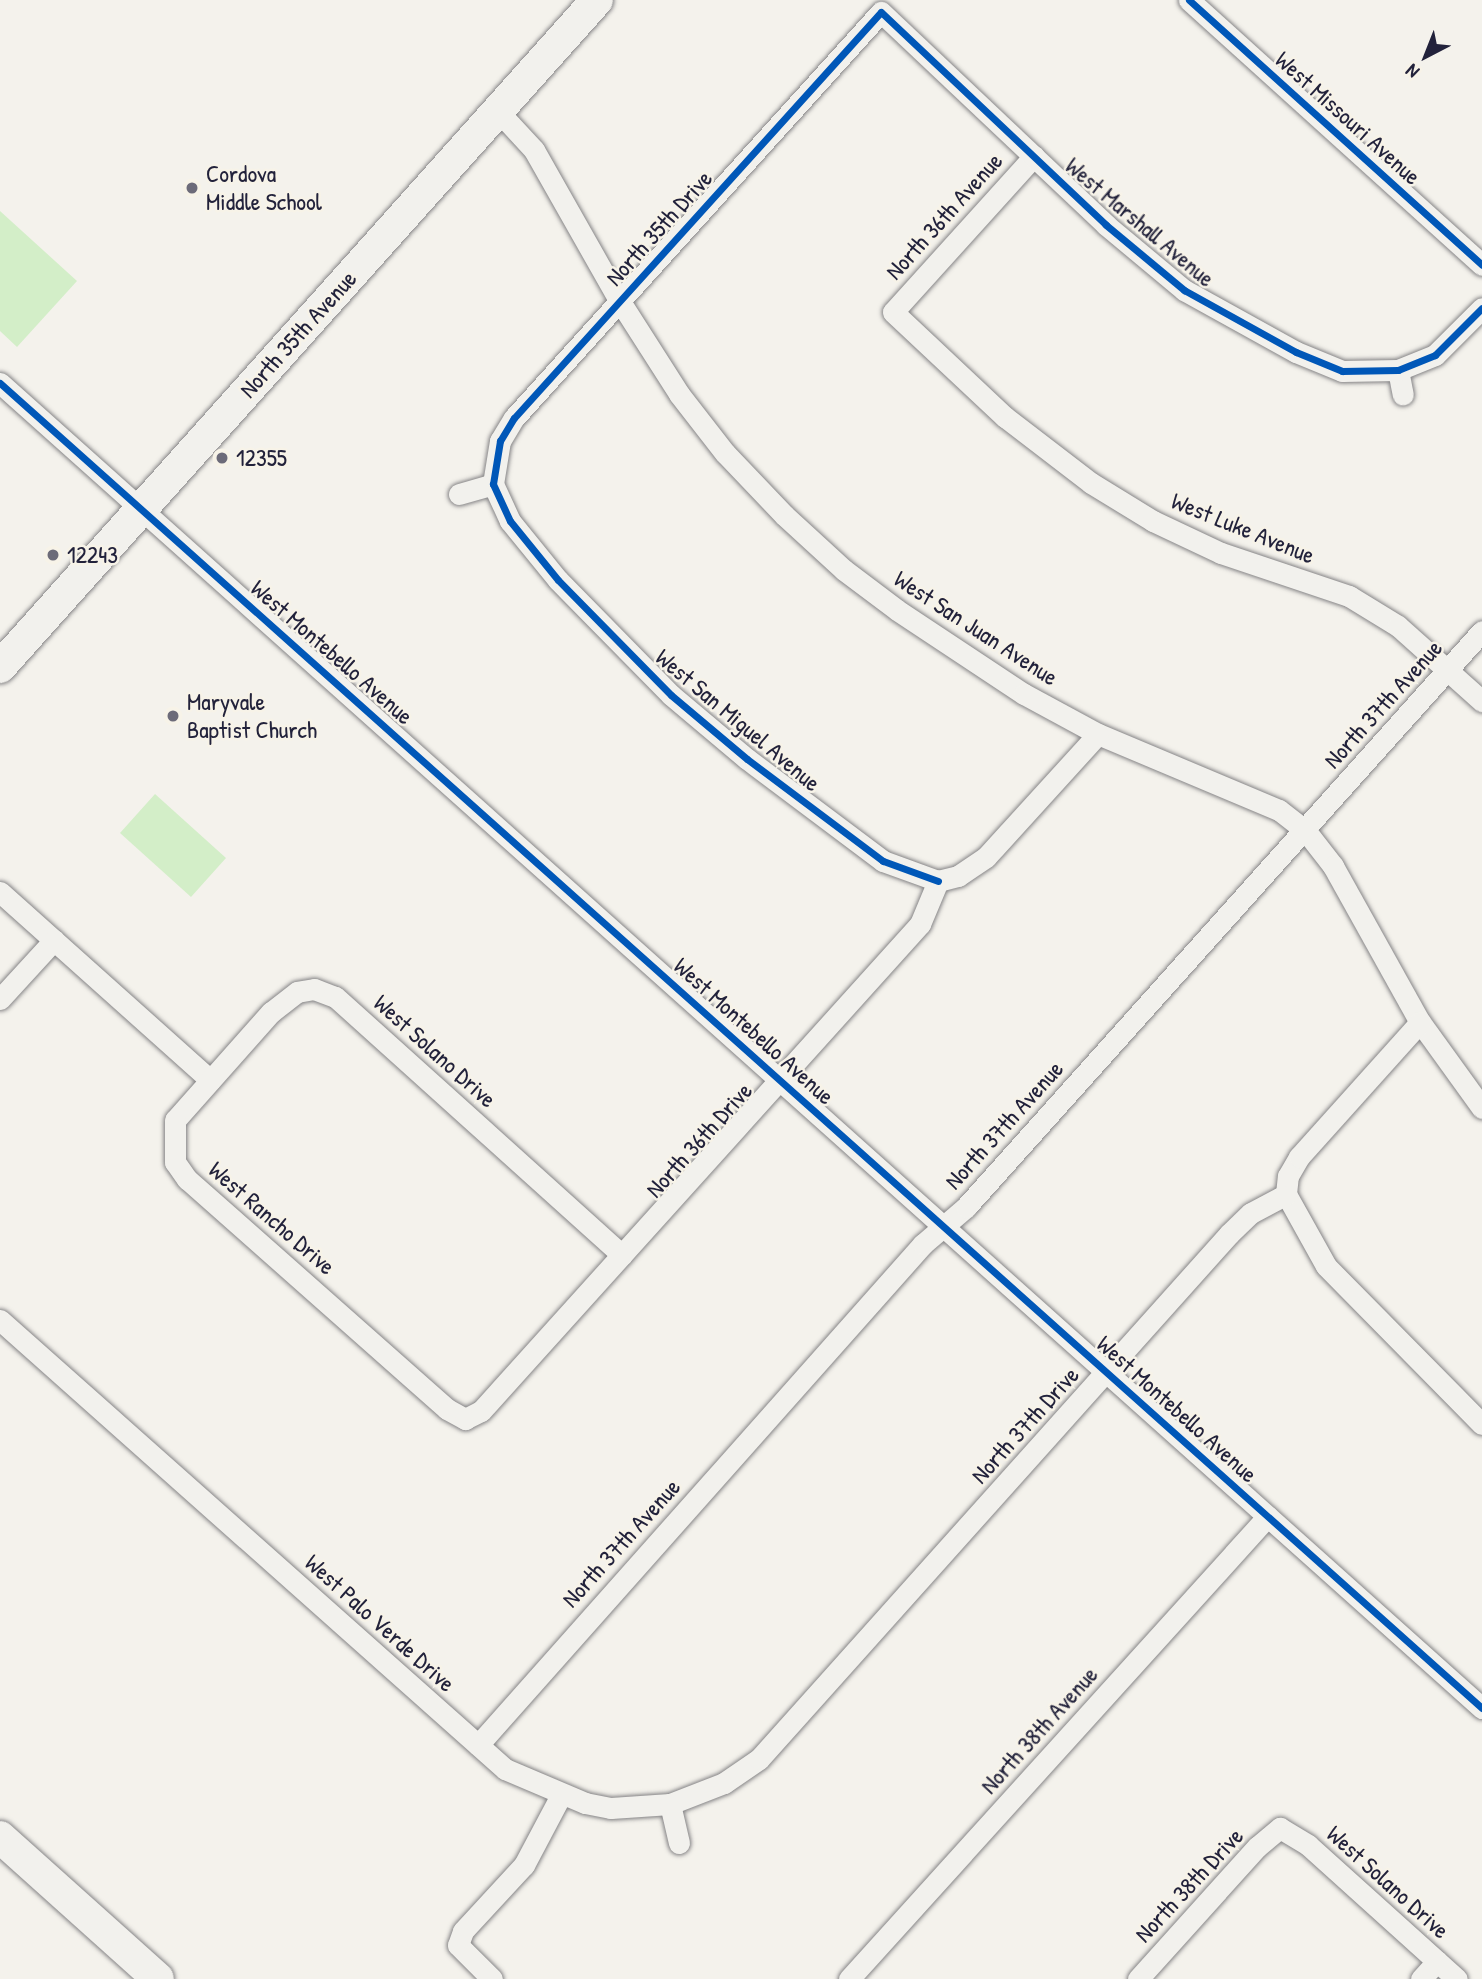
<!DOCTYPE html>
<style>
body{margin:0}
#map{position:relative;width:1482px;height:1979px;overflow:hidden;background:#f4f2ec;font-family:"Patrick Hand",sans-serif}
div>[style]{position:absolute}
.green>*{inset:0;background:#d3eec8}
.roads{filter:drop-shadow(0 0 2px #858486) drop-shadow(0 0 2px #858486)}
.street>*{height:21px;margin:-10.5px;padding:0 10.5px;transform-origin:10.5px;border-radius:10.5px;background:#f2f1ed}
.secondary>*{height:32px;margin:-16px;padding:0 16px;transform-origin:16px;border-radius:16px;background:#f2f1ed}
.cycleway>*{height:7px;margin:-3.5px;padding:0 3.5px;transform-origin:3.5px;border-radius:3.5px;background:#0057b8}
.dots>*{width:19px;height:19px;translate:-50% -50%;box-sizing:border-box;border:4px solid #f7f3e8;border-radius:50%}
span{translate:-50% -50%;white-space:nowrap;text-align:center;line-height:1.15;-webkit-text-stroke:5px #f7f3e8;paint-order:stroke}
.street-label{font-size:24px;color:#22223b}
.poi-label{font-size:24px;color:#22223b}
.left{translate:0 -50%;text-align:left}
.north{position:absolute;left:1391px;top:21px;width:70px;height:70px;-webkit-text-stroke:5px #f7f3e8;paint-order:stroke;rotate:222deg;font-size:19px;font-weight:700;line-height:28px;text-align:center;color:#22223b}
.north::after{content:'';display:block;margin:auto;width:24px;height:32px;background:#22223b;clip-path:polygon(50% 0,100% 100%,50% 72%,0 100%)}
</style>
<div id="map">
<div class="green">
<div style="clip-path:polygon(0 211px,77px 281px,17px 347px,0 331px)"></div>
<div style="clip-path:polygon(155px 794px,226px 858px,191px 897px,120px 833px)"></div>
</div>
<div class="roads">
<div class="street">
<div style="left:1189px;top:0;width:395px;rotate:42.1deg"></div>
<div style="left:498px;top:111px;width:53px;rotate:47.3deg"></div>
<div style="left:534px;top:150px;width:172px;rotate:60.5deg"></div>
<div style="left:619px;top:300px;width:112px;rotate:57.4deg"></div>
<div style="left:679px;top:394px;width:75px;rotate:52.1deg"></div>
<div style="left:725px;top:453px;width:86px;rotate:46.4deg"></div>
<div style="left:784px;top:515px;width:81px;rotate:42.5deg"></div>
<div style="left:844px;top:570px;width:66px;rotate:37deg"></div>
<div style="left:897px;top:610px;width:152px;rotate:33.5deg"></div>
<div style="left:1024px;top:694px;width:84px;rotate:28.4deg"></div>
<div style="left:1098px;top:734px;width:196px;rotate:22.8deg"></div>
<div style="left:1279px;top:810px;width:33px;rotate:38deg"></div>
<div style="left:1305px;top:830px;width:46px;rotate:52.1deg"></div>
<div style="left:1333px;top:866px;width:179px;rotate:60.9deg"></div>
<div style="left:1420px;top:1022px;width:106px;rotate:54.2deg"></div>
<div style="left:1034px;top:156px;width:210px;rotate:132.1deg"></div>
<div style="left:893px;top:312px;width:154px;rotate:43.2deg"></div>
<div style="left:1005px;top:417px;width:108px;rotate:37.5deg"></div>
<div style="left:1091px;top:483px;width:73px;rotate:31.5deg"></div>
<div style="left:1153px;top:521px;width:75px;rotate:25.2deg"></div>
<div style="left:1221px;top:553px;width:135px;rotate:18.6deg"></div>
<div style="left:1349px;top:596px;width:57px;rotate:31.5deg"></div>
<div style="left:1398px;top:626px;width:113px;rotate:41.8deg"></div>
<div style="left:1398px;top:370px;width:25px;rotate:79deg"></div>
<div style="left:0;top:383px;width:1988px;rotate:41.8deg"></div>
<div style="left:459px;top:494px;width:35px;rotate:-16deg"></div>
<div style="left:938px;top:881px;width:59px;rotate:-160deg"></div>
<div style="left:883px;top:861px;width:170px;rotate:-143.1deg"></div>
<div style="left:747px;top:759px;width:99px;rotate:-139.9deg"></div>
<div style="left:671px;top:695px;width:161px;rotate:-134.5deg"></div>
<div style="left:558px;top:580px;width:76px;rotate:-129.1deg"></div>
<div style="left:510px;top:521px;width:41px;rotate:-114.7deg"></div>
<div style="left:493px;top:484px;width:44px;rotate:-80.8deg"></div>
<div style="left:500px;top:441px;width:27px;rotate:-59deg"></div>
<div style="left:514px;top:418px;width:547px;rotate:-47.89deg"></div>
<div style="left:881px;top:12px;width:310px;rotate:43.4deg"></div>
<div style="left:1106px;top:225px;width:102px;rotate:39.8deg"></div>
<div style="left:1184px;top:290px;width:128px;rotate:29deg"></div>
<div style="left:1296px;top:352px;width:50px;rotate:22.4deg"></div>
<div style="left:1342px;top:371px;width:56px;rotate:-1deg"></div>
<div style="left:1398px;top:370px;width:40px;rotate:-22deg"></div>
<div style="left:1435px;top:355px;width:66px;rotate:-45deg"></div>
<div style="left:0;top:892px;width:282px;rotate:41.8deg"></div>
<div style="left:0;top:999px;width:80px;rotate:-47.5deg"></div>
<div style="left:1286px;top:1194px;width:82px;rotate:60.9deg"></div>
<div style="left:1326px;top:1266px;width:222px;rotate:45.4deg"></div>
<div style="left:622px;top:1255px;width:386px;rotate:-138deg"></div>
<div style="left:335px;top:997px;width:22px;rotate:-159deg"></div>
<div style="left:314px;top:989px;width:17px;rotate:170deg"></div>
<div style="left:297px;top:992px;width:33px;rotate:142deg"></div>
<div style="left:271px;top:1012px;width:144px;rotate:131.6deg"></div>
<div style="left:175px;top:1120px;width:42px;rotate:90deg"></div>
<div style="left:175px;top:1162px;width:21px;rotate:55deg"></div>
<div style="left:187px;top:1179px;width:347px;rotate:41.5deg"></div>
<div style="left:447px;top:1409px;width:21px;rotate:29deg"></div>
<div style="left:465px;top:1419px;width:18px;rotate:-27deg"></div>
<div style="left:481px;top:1411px;width:656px;rotate:-47.97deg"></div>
<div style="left:920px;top:924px;width:47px;rotate:-67.3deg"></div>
<div style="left:938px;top:881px;width:21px;rotate:-14deg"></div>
<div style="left:958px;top:876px;width:34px;rotate:-34deg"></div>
<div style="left:986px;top:857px;width:166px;rotate:-47.7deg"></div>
<div style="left:0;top:1320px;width:676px;rotate:41.64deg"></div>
<div style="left:505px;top:1769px;width:87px;rotate:23deg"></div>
<div style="left:585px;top:1803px;width:26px;rotate:11deg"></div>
<div style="left:611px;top:1808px;width:59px;rotate:-3.9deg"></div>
<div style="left:670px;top:1804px;width:58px;rotate:-21.3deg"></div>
<div style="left:724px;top:1783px;width:42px;rotate:-34.4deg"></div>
<div style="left:759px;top:1759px;width:705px;rotate:-48.16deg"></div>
<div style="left:1229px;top:1234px;width:30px;rotate:-44deg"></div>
<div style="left:1251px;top:1213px;width:40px;rotate:-28deg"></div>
<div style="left:1286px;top:1194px;width:18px;rotate:-84deg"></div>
<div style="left:1288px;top:1176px;width:22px;rotate:-60deg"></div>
<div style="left:1299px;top:1157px;width:181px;rotate:-48.1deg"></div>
<div style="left:478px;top:1745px;width:670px;rotate:-48.39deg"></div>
<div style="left:923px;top:1244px;width:57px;rotate:-40.7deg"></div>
<div style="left:966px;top:1207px;width:773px;rotate:-48.14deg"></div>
<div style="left:670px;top:1804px;width:40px;rotate:77deg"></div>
<div style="left:492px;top:1979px;width:48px;rotate:-135deg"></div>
<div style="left:458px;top:1945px;width:15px;rotate:-70deg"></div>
<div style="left:463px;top:1931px;width:90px;rotate:-47.3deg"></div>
<div style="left:524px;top:1865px;width:79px;rotate:-62.1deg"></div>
<div style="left:849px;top:1979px;width:624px;rotate:-47.86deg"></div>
<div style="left:1138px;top:1979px;width:178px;rotate:-48deg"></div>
<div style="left:1257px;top:1847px;width:30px;rotate:-40deg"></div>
<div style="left:1280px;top:1828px;width:33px;rotate:31deg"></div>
<div style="left:1308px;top:1845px;width:200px;rotate:42deg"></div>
<div style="left:1421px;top:1979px;width:24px;rotate:-48deg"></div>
</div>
<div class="secondary">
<div style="left:0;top:667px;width:895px;rotate:-48.17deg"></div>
<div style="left:0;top:1837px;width:212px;rotate:41.9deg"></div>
</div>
</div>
<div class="cycleway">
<div style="left:1189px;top:0;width:395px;rotate:42.1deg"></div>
<div style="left:0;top:383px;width:1988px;rotate:41.8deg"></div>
<div style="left:938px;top:881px;width:59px;rotate:-160deg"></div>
<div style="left:883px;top:861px;width:170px;rotate:-143.1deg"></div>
<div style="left:747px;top:759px;width:99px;rotate:-139.9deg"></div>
<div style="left:671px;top:695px;width:161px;rotate:-134.5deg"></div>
<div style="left:558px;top:580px;width:76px;rotate:-129.1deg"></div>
<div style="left:510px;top:521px;width:41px;rotate:-114.7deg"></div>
<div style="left:493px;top:484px;width:44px;rotate:-80.8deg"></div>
<div style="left:500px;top:441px;width:27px;rotate:-59deg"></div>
<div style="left:514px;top:418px;width:547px;rotate:-47.89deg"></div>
<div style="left:881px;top:12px;width:310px;rotate:43.4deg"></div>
<div style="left:1106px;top:225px;width:102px;rotate:39.8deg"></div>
<div style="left:1184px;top:290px;width:128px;rotate:29deg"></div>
<div style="left:1296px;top:352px;width:50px;rotate:22.4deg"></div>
<div style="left:1342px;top:371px;width:56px;rotate:-1deg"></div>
<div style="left:1398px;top:370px;width:40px;rotate:-22deg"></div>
<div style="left:1435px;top:355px;width:66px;rotate:-45deg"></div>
</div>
<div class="dots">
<div style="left:192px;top:188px;background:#6c6b79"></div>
<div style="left:222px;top:458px;background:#6c6b79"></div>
<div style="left:53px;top:555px;background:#6c6b79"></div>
<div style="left:173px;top:716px;background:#6c6b79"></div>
</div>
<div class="street-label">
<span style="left:1348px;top:118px;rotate:42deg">West Missouri Avenue</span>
<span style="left:944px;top:216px;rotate:-48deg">North 36th Avenue</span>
<span style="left:1140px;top:222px;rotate:40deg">West Marshall Avenue</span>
<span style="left:659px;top:228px;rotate:-48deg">North 35th Drive</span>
<span style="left:298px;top:334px;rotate:-48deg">North 35th Avenue</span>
<span style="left:1243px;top:528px;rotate:22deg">West Luke Avenue</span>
<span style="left:976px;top:628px;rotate:33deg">West San Juan Avenue</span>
<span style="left:332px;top:652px;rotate:41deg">West Montebello Avenue</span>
<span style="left:1383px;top:704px;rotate:-48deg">North 37th Avenue</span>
<span style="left:738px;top:720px;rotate:40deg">West San Miguel Avenue</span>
<span style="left:754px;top:1031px;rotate:42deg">West Montebello Avenue</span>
<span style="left:435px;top:1051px;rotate:42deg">West Solano Drive</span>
<span style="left:1004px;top:1125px;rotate:-48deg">North 37th Avenue</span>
<span style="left:699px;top:1140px;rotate:-48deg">North 36th Drive</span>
<span style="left:272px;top:1218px;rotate:41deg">West Rancho Drive</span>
<span style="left:1177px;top:1409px;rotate:42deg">West Montebello Avenue</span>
<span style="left:1025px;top:1425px;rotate:-48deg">North 37th Drive</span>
<span style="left:621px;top:1543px;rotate:-48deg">North 37th Avenue</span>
<span style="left:380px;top:1623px;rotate:42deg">West Palo Verde Drive</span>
<span style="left:1039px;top:1730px;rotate:-48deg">North 38th Avenue</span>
<span style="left:1388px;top:1882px;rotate:42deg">West Solano Drive</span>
<span style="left:1189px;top:1885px;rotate:-47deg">North 38th Drive</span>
</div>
<div class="poi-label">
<span class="left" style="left:206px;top:188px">Cordova<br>Middle School</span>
<span class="left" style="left:236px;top:458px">12355</span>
<span class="left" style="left:67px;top:555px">12243</span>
<span class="left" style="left:187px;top:716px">Maryvale<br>Baptist Church</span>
</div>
<div class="north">N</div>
</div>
